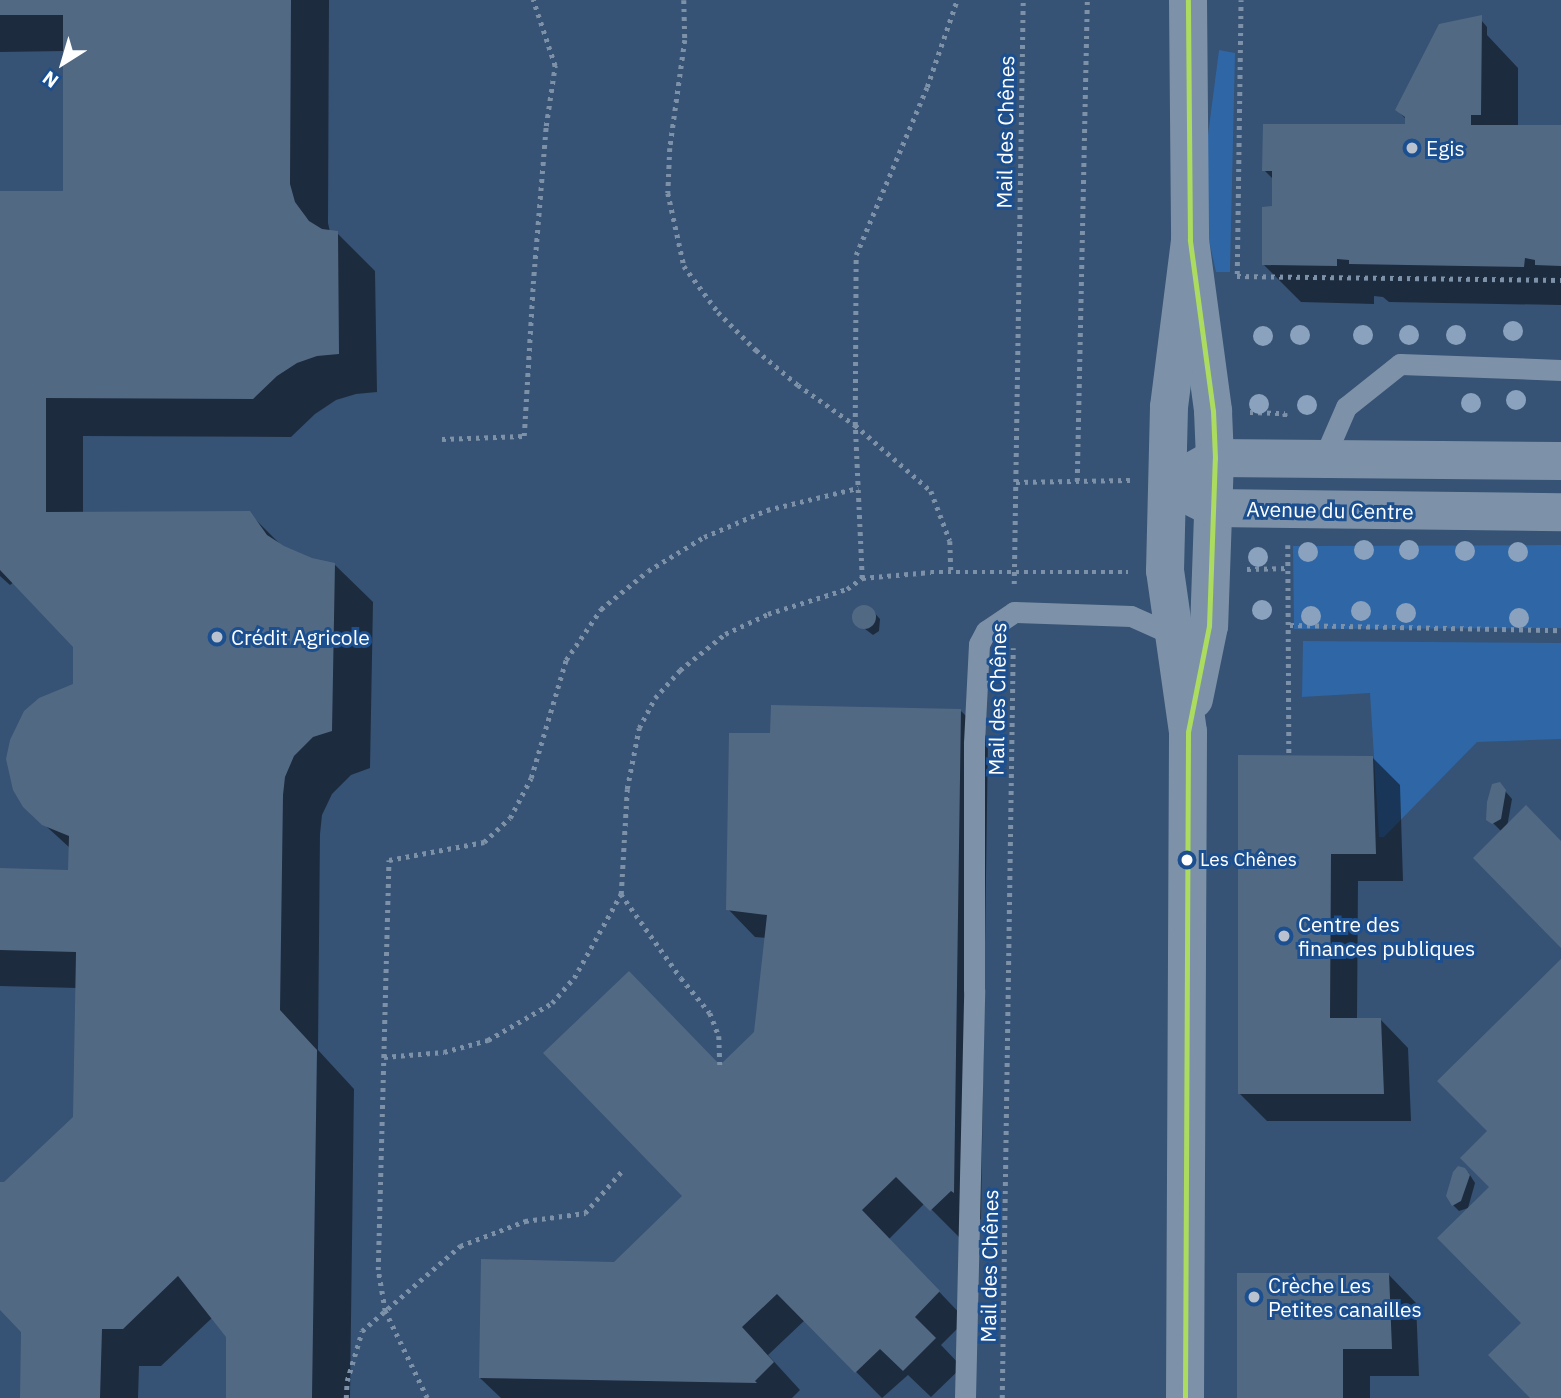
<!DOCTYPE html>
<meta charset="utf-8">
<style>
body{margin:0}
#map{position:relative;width:1561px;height:1398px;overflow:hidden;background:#365274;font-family:"IBM Plex Sans",sans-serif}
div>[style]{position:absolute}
.green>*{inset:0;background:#2f66a5}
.shadow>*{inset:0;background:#0007}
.building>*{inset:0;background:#526984}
.round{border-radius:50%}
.path>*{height:4.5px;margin-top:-2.25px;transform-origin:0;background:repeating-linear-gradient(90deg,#7d92a8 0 3.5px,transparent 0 8.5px)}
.lane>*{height:21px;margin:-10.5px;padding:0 10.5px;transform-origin:10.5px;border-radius:10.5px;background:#7d92a8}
.street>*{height:38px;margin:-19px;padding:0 19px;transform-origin:19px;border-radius:19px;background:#7d92a8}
.bus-1>*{height:5px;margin:-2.5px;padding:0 2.5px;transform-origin:2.5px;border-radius:2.5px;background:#abdc5f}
.trees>*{width:20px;height:20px;margin:-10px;border-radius:50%;background:#8aa2be}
.dots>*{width:19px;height:19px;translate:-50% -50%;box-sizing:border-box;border:4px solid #1b4f8f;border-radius:50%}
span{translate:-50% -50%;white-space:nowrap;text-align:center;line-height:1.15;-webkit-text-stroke:6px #1b4f8f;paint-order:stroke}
.bus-label{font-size:19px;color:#fff}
.left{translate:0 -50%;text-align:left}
.street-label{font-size:21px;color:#fff}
.poi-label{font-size:21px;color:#fff}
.north{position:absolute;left:28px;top:28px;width:70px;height:70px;-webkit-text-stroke:5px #1b4f8f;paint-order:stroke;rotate:217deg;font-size:19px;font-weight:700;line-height:28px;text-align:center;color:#fff}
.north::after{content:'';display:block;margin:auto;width:24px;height:32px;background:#fff;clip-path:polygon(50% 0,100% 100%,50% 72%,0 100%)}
</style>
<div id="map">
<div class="green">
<div style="clip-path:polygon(1219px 50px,1235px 53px,1230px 272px,1216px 272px,1202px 209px,1204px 166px)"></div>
<div style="clip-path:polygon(1561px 545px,1561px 628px,1294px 629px,1293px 546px)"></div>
<div style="clip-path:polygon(1303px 641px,1561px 643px,1561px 739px,1477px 742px,1384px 837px,1379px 837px,1370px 693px,1302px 697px)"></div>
</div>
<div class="shadow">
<div style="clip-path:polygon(0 0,329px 0,328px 223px,330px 232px,337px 233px,375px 271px,377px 392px,356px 394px,336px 400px,315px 414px,291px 437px,83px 436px,83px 513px,249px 513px,285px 549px,311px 560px,334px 564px,373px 602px,370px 768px,351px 775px,332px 794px,322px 815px,320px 834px,318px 1050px,354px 1089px,350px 1398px,227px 1398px,228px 1336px,213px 1317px,161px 1366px,139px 1366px,138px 1398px,22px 1398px,23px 1332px,0 1307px,0 1184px,5px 1184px,75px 1118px,77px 988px,0 986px,0 869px,70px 871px,70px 848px,24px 806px,74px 686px,75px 646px,14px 582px,10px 585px,0 576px,0 193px,65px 193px,65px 51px,0 52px)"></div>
<div style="clip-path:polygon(1481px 20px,1487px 27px,1487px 35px,1518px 68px,1518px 127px,1561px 127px,1561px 305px,1389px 302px,1383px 297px,1374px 296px,1374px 304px,1301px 302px,1263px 264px,1273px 208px,1274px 180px,1264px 170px,1406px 126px,1407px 120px,1397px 110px)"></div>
<div style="clip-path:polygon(868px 606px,880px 619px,879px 631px,873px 635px,856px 622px,854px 616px,860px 607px)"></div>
<div style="clip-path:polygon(961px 711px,988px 738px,981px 1219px,959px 1237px,925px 1203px,889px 1239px,966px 1320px,941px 1345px,962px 1367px,931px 1397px,908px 1375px,882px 1398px,805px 1320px,768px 1355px,800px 1390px,792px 1398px,501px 1398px,480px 1378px,614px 1263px,685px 1196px,721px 1068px,756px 1033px,767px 938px,755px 937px,728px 909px,772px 734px)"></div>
<div style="clip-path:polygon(1240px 757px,1373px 758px,1400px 785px,1403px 881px,1358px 881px,1357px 1020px,1381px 1020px,1408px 1048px,1411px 1121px,1267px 1121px,1239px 1093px)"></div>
<div style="clip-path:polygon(1499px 784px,1512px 799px,1507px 827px,1561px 842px,1561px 946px,1502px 832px,1493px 823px)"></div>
<div style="clip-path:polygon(1468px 1172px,1475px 1183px,1468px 1208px,1459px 1211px,1452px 1204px)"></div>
<div style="clip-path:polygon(1389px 1275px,1416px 1303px,1419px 1376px,1370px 1376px,1370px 1398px,1239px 1398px)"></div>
</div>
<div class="building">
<div style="clip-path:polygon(0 0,291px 0,290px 184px,295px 202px,309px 221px,322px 229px,338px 231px,339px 354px,317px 356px,297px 363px,277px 376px,253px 399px,46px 398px,46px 512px,250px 511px,267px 535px,284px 546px,312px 558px,335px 563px,332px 731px,313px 737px,294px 756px,285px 777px,283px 795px,280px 1010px,317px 1050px,312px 1398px,226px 1398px,226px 1337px,178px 1276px,123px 1329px,102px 1329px,100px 1398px,20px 1398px,21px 1332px,0 1310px,0 1182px,4px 1182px,73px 1117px,76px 952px,0 950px,0 868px,68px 870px,69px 836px,42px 825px,23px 807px,13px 790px,6px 759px,10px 740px,24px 711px,39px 698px,73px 684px,73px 647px,0 570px,0 191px,63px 191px,63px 15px,0 15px)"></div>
<div style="clip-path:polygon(1482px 15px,1481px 115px,1471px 115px,1471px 125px,1561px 125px,1561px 266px,1535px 265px,1535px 260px,1525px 258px,1524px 267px,1349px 264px,1349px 260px,1337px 259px,1337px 266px,1262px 265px,1262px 207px,1272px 206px,1272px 171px,1262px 171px,1263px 124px,1405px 124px,1405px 117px,1395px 110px,1439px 24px)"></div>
<div class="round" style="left:852px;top:605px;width:24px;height:24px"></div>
<div style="clip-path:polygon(771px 705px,961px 709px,954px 1193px,951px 1191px,930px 1211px,896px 1177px,862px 1210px,940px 1291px,915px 1317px,936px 1338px,903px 1371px,880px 1349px,855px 1373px,777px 1294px,742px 1327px,774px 1362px,755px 1381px,757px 1383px,479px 1378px,481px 1259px,614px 1262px,682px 1196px,543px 1053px,629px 971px,720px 1065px,754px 1032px,767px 915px,726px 910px,729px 733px,770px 733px)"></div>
<div style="clip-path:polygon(1238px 755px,1373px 756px,1376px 854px,1331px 854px,1330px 1018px,1381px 1018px,1384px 1094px,1238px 1094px)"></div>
<div style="clip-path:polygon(1500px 782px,1506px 790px,1501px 819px,1492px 824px,1486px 820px,1487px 802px,1492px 784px)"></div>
<div style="clip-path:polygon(1526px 805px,1561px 841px,1561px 948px,1473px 858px)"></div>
<div style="clip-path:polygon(1561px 959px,1561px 1398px,1530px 1398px,1488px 1355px,1521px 1323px,1437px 1238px,1489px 1187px,1460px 1158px,1487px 1131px,1437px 1081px)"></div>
<div style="clip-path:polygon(1458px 1166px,1465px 1168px,1470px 1175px,1461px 1201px,1452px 1206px,1446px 1196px,1453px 1172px)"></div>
<div style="clip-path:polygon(1237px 1273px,1389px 1273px,1392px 1349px,1343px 1349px,1343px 1398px,1237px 1398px)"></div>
</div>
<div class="path">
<div style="left:684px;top:0;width:40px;rotate:88.6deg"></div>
<div style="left:685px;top:40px;width:109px;rotate:97.9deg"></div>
<div style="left:670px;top:148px;width:45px;rotate:92.5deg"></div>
<div style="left:668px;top:193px;width:75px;rotate:77.6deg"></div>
<div style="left:684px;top:266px;width:57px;rotate:53.5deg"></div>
<div style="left:718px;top:312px;width:54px;rotate:45deg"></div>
<div style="left:756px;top:350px;width:55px;rotate:39.8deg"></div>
<div style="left:798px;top:385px;width:70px;rotate:35.1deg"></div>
<div style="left:855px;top:425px;width:101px;rotate:41deg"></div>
<div style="left:931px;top:491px;width:53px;rotate:69.2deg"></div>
<div style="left:950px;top:541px;width:32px;rotate:88deg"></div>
<div style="left:1237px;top:274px;width:274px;rotate:-89.2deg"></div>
<div style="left:1237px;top:276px;width:324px;rotate:0.7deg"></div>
<div style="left:1250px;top:412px;width:35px;rotate:2deg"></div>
<div style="left:1285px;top:413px;width:8px;rotate:83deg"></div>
<div style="left:442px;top:439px;width:82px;rotate:-2.1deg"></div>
<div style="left:524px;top:436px;width:152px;rotate:-86.6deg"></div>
<div style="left:533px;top:284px;width:159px;rotate:-85.3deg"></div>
<div style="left:546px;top:126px;width:61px;rotate:-81.5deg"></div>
<div style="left:555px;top:66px;width:70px;rotate:-108.4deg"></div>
<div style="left:1077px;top:481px;width:481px;rotate:-88.8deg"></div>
<div style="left:1016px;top:482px;width:114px;rotate:-1deg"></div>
<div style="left:1288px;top:545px;width:211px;rotate:89.7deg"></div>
<div style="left:1247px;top:569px;width:41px;rotate:-1.4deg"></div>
<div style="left:862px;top:578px;width:153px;rotate:-92.6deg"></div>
<div style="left:855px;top:425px;width:170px;rotate:-89.7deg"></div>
<div style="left:856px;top:255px;width:182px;rotate:-67.1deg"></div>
<div style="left:927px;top:87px;width:92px;rotate:-71deg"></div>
<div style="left:1014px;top:584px;width:584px;rotate:-89.12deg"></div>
<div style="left:1290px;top:625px;width:271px;rotate:1.1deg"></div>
<div style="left:621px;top:894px;width:103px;rotate:54.5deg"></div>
<div style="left:681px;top:978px;width:45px;rotate:50.4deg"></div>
<div style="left:710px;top:1013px;width:25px;rotate:69deg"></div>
<div style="left:719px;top:1036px;width:29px;rotate:88deg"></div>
<div style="left:384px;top:1057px;width:60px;rotate:-4.8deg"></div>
<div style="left:444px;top:1052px;width:46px;rotate:-15.3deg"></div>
<div style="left:488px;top:1040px;width:74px;rotate:-30deg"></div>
<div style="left:552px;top:1003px;width:33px;rotate:-49deg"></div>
<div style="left:574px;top:978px;width:96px;rotate:-60.8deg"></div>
<div style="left:621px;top:894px;width:105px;rotate:-86.7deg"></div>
<div style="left:627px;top:789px;width:62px;rotate:-78.9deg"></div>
<div style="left:639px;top:728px;width:34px;rotate:-62deg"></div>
<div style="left:655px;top:698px;width:38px;rotate:-48deg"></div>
<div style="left:680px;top:670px;width:58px;rotate:-38.7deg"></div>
<div style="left:725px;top:634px;width:47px;rotate:-24.9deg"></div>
<div style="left:768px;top:614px;width:83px;rotate:-17.6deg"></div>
<div style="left:847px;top:589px;width:19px;rotate:-36deg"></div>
<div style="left:862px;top:578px;width:69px;rotate:-5deg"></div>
<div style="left:931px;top:572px;width:197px"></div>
<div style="left:346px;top:1398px;width:17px;rotate:-87deg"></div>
<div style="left:347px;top:1381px;width:52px;rotate:-73.3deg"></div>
<div style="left:362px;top:1331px;width:130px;rotate:-40.9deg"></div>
<div style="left:460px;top:1246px;width:70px;rotate:-21deg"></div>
<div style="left:525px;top:1221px;width:61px;rotate:-7.6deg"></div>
<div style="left:585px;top:1213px;width:55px;rotate:-48.7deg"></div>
<div style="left:427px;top:1398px;width:97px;rotate:-115.8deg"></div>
<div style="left:385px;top:1311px;width:42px;rotate:-99.7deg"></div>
<div style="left:378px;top:1270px;width:410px;rotate:-88.5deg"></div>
<div style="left:389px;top:860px;width:97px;rotate:-10.7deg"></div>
<div style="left:484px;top:842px;width:35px;rotate:-43deg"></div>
<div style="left:510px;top:818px;width:45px;rotate:-62.3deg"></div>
<div style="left:531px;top:778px;width:123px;rotate:-73.5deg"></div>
<div style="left:566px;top:660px;width:62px;rotate:-55.5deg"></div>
<div style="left:601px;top:609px;width:60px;rotate:-39deg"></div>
<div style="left:648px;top:571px;width:66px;rotate:-31.3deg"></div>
<div style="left:704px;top:537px;width:69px;rotate:-23.2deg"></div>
<div style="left:767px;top:510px;width:94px;rotate:-13.6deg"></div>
<div style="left:1002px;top:1398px;width:750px;rotate:-89.16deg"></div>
</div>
<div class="lane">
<div style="left:1323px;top:460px;width:58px;rotate:-66.5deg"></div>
<div style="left:1346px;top:407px;width:69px;rotate:-38.5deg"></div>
<div style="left:1400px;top:364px;width:161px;rotate:2.1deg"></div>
<div style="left:965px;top:1398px;width:408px;rotate:-88.7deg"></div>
<div style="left:974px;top:990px;width:247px;rotate:-90deg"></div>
<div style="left:974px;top:743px;width:99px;rotate:-87.1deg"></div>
<div style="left:979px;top:644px;width:15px;rotate:-62deg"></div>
<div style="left:986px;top:631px;width:34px;rotate:-34deg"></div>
<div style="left:1014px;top:612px;width:117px;rotate:2deg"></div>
<div style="left:1131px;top:616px;width:49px;rotate:24deg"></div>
</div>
<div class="street">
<div style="left:1188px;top:0;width:240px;rotate:89.5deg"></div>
<div style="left:1190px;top:240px;width:173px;rotate:82.3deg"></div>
<div style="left:1213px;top:411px;width:47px;rotate:87.6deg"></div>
<div style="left:1215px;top:458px;width:168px;rotate:92deg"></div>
<div style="left:1209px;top:626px;width:75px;rotate:101.6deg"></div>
<div style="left:1192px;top:471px;width:26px;rotate:-29deg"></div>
<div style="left:1215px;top:458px;width:346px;rotate:0.5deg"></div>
<div style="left:1192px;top:497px;width:25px;rotate:27deg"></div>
<div style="left:1214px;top:508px;width:347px;rotate:0.7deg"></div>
<div style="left:1185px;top:1398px;width:666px;rotate:-89.74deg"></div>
<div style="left:1188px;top:732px;width:163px;rotate:-98.1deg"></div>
<div style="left:1165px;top:571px;width:164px;rotate:-88.6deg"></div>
<div style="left:1169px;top:407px;width:168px;rotate:-82.8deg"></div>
</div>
<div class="bus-1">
<div style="left:1185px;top:1398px;width:666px;rotate:-89.74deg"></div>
<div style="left:1188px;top:732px;width:108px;rotate:-78.8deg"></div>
<div style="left:1209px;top:626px;width:168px;rotate:-88deg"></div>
<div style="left:1215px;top:458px;width:47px;rotate:-92.4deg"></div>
<div style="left:1213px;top:411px;width:173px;rotate:-97.7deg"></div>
<div style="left:1190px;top:240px;width:240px;rotate:-90.5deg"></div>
</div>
<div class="trees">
<div style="left:1513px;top:331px"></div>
<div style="left:1300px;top:335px"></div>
<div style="left:1363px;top:335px"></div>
<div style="left:1409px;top:335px"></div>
<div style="left:1456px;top:335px"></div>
<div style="left:1263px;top:336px"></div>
<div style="left:1516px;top:400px"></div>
<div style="left:1471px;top:403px"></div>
<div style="left:1259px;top:404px"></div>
<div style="left:1307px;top:405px"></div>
<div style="left:1364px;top:550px"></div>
<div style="left:1409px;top:550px"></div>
<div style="left:1465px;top:551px"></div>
<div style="left:1308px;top:552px"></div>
<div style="left:1518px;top:552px"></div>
<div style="left:1258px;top:557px"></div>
<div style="left:1262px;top:610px"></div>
<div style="left:1361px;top:611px"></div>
<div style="left:1406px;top:613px"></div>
<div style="left:1311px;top:616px"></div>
<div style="left:1519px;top:618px"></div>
</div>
<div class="dots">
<div style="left:1412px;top:148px;background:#b9c2ce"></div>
<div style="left:217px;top:637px;background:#b9c2ce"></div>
<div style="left:1187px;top:860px;background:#fff"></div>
<div style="left:1284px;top:936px;background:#b9c2ce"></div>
<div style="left:1254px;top:1297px;background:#b9c2ce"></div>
</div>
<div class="bus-label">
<span class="left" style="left:1200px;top:860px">Les Chênes</span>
</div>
<div class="street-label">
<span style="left:1005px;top:132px;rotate:-89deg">Mail des Chênes</span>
<span style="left:1330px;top:510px;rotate:1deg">Avenue du Centre</span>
<span style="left:997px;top:699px;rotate:-89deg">Mail des Chênes</span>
<span style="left:989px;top:1266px;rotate:-89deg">Mail des Chênes</span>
</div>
<div class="poi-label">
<span class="left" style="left:1426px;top:148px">Egis</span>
<span class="left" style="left:231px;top:637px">Crédit Agricole</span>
<span class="left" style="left:1298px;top:936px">Centre des<br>finances publiques</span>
<span class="left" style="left:1268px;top:1297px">Crèche Les<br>Petites canailles</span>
</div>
<div class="north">N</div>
</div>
